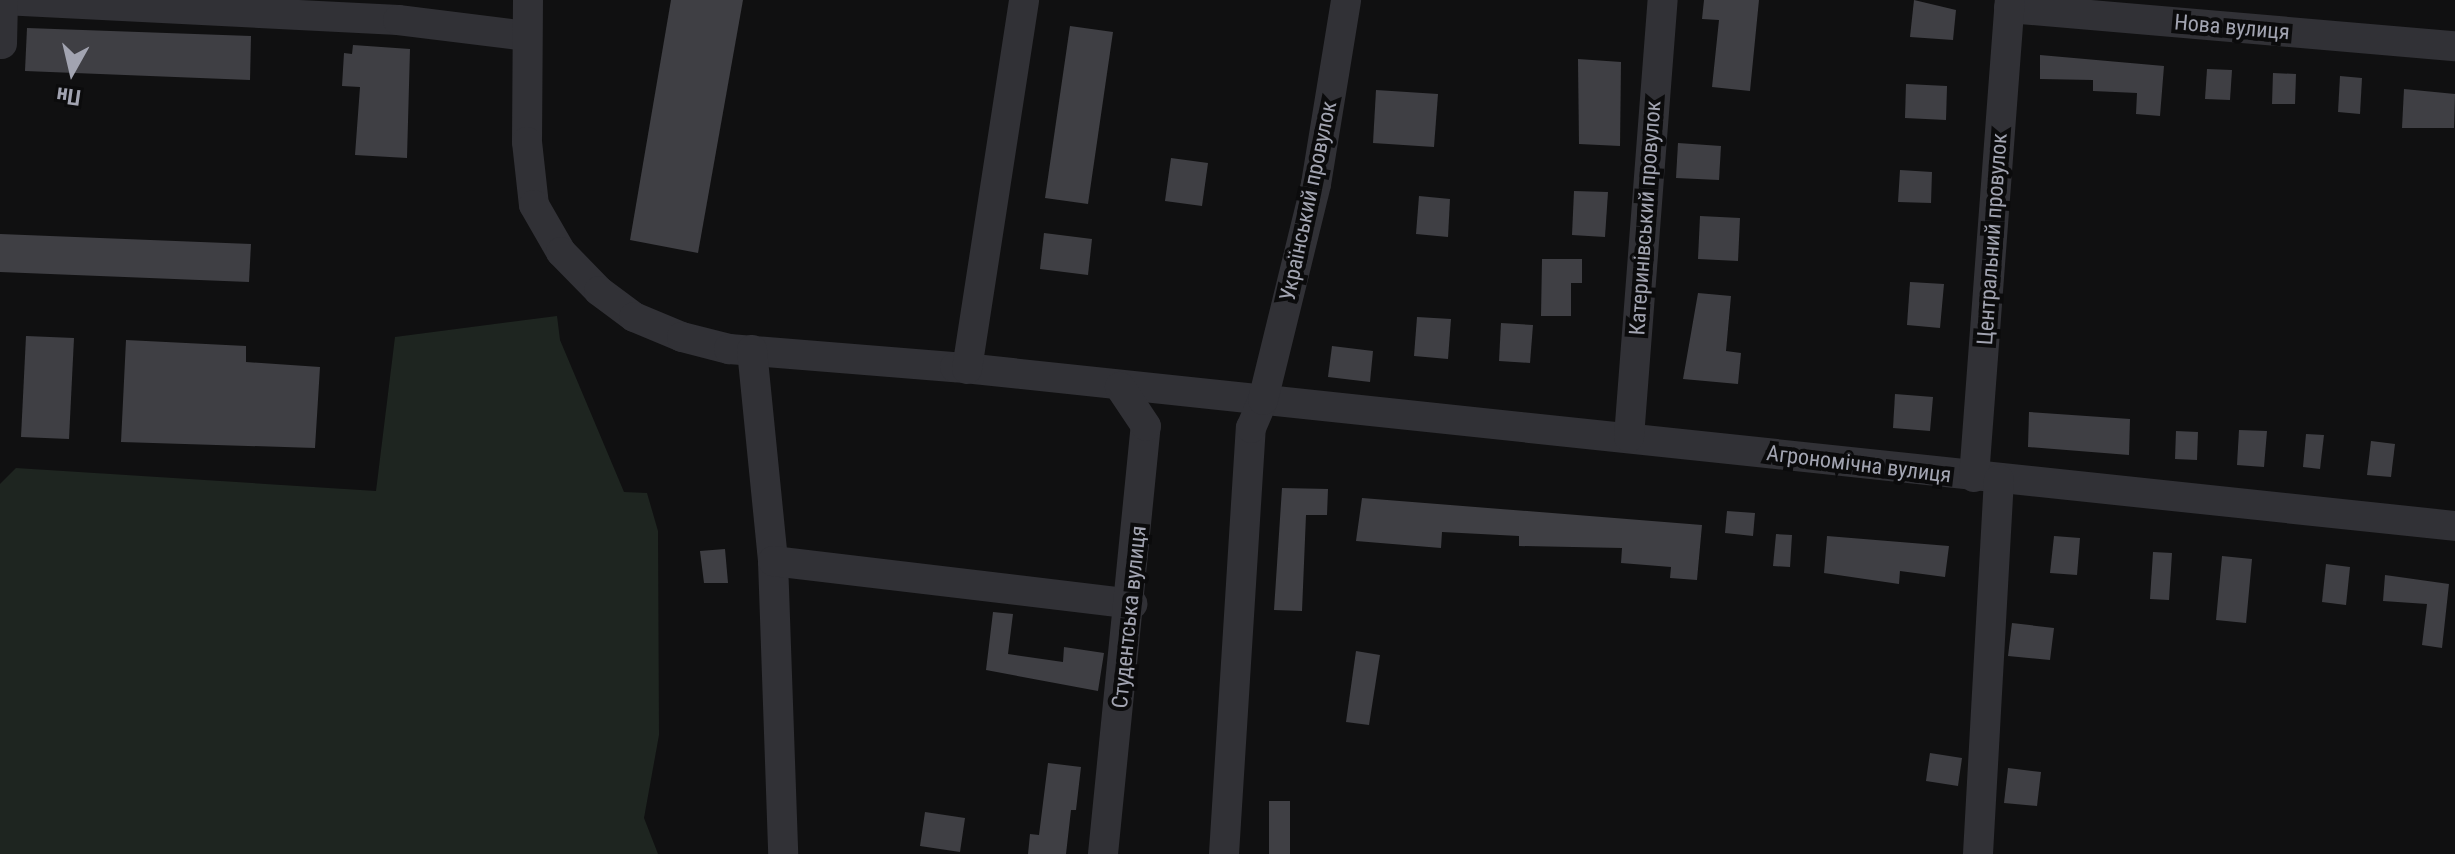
<!DOCTYPE html>
<meta charset="utf-8">
<style>
body{margin:0}
#map{position:relative;width:2455px;height:854px;overflow:hidden;background:#101011;font-family:"Roboto Condensed",sans-serif}
div>[style]{position:absolute}
.green>*{inset:0;background:#1e2520}
.building>*{inset:0;background:#3f3f44}
.minor>*{height:30px;margin:-15px;padding:0 15px;transform-origin:15px;border-radius:15px;background:#313136}
span{translate:-50% -50%;white-space:nowrap;text-align:center;line-height:1.15;-webkit-text-stroke:8px #0b0b0c;paint-order:stroke}
.street-label{font-size:22px;color:#a2a4b1}
.north{position:absolute;left:32px;top:32px;width:80px;height:80px;-webkit-text-stroke:6px #0b0b0c;paint-order:stroke;rotate:188deg;font-size:22px;font-weight:700;line-height:32px;text-align:center;color:#a2a4b1}
.north::after{content:'';display:block;margin:auto;width:28px;height:36px;background:#a2a4b1;clip-path:polygon(50% 0,100% 100%,50% 72%,0 100%)}
</style>
<div id="map">
<div class="green">
<div style="clip-path:polygon(557px 316px,560px 340px,624px 492px,647px 493px,658px 531px,659px 735px,644px 818px,658px 854px,0 854px,0 484px,16px 468px,376px 491px,395px 337px)"></div>
</div>
<div class="building">
<div style="clip-path:polygon(671px 0,743px 0,698px 253px,630px 240px)"></div>
<div style="clip-path:polygon(1704px 0,1759px 0,1750px 91px,1712px 87px,1719px 20px,1702px 19px)"></div>
<div style="clip-path:polygon(1914px 0,1956px 10px,1953px 40px,1910px 37px)"></div>
<div style="clip-path:polygon(1070px 26px,1113px 32px,1088px 204px,1045px 198px)"></div>
<div style="clip-path:polygon(27px 28px,251px 36px,250px 80px,25px 71px)"></div>
<div style="clip-path:polygon(353px 45px,410px 49px,407px 158px,355px 155px,360px 87px,342px 86px,344px 53px,352px 54px)"></div>
<div style="clip-path:polygon(2040px 55px,2164px 66px,2160px 116px,2136px 114px,2137px 93px,2093px 91px,2093px 80px,2040px 79px)"></div>
<div style="clip-path:polygon(1578px 59px,1621px 62px,1620px 146px,1579px 144px)"></div>
<div style="clip-path:polygon(2207px 69px,2232px 70px,2230px 100px,2205px 99px)"></div>
<div style="clip-path:polygon(2273px 73px,2296px 74px,2295px 104px,2272px 104px)"></div>
<div style="clip-path:polygon(2340px 76px,2362px 78px,2360px 114px,2338px 112px)"></div>
<div style="clip-path:polygon(1906px 84px,1947px 86px,1946px 120px,1905px 118px)"></div>
<div style="clip-path:polygon(2404px 89px,2455px 94px,2454px 128px,2402px 128px)"></div>
<div style="clip-path:polygon(1376px 90px,1438px 94px,1434px 147px,1373px 143px)"></div>
<div style="clip-path:polygon(1678px 143px,1721px 146px,1719px 180px,1676px 178px)"></div>
<div style="clip-path:polygon(1171px 158px,1208px 163px,1202px 206px,1165px 201px)"></div>
<div style="clip-path:polygon(1900px 170px,1932px 172px,1931px 203px,1898px 202px)"></div>
<div style="clip-path:polygon(1574px 191px,1608px 192px,1605px 237px,1572px 235px)"></div>
<div style="clip-path:polygon(1419px 196px,1450px 199px,1448px 237px,1416px 234px)"></div>
<div style="clip-path:polygon(1700px 216px,1740px 218px,1738px 261px,1698px 259px)"></div>
<div style="clip-path:polygon(1044px 233px,1092px 239px,1088px 275px,1040px 269px)"></div>
<div style="clip-path:polygon(0 234px,251px 244px,249px 282px,0 272px)"></div>
<div style="clip-path:polygon(1542px 259px,1582px 259px,1582px 283px,1571px 283px,1571px 316px,1541px 316px)"></div>
<div style="clip-path:polygon(1910px 282px,1944px 284px,1940px 328px,1907px 325px)"></div>
<div style="clip-path:polygon(1698px 293px,1731px 296px,1726px 351px,1741px 353px,1738px 384px,1683px 379px)"></div>
<div style="clip-path:polygon(1417px 317px,1451px 319px,1448px 359px,1414px 356px)"></div>
<div style="clip-path:polygon(1501px 323px,1533px 325px,1530px 363px,1499px 361px)"></div>
<div style="clip-path:polygon(26px 336px,74px 338px,69px 439px,21px 437px)"></div>
<div style="clip-path:polygon(126px 340px,246px 346px,246px 362px,320px 367px,315px 448px,121px 442px)"></div>
<div style="clip-path:polygon(1332px 346px,1373px 351px,1370px 382px,1328px 377px)"></div>
<div style="clip-path:polygon(1895px 394px,1933px 397px,1930px 431px,1893px 428px)"></div>
<div style="clip-path:polygon(2029px 412px,2130px 419px,2129px 455px,2028px 447px)"></div>
<div style="clip-path:polygon(2239px 430px,2267px 431px,2264px 467px,2237px 465px)"></div>
<div style="clip-path:polygon(2176px 431px,2198px 432px,2197px 460px,2175px 459px)"></div>
<div style="clip-path:polygon(2306px 434px,2324px 435px,2320px 469px,2303px 467px)"></div>
<div style="clip-path:polygon(2371px 441px,2395px 444px,2391px 477px,2367px 475px)"></div>
<div style="clip-path:polygon(1282px 488px,1328px 489px,1327px 515px,1306px 515px,1302px 611px,1274px 610px)"></div>
<div style="clip-path:polygon(1362px 498px,1702px 525px,1697px 580px,1670px 578px,1671px 567px,1621px 563px,1622px 548px,1519px 546px,1519px 536px,1442px 532px,1441px 548px,1356px 541px)"></div>
<div style="clip-path:polygon(1727px 511px,1755px 513px,1753px 536px,1725px 533px)"></div>
<div style="clip-path:polygon(1776px 534px,1792px 535px,1790px 567px,1773px 566px)"></div>
<div style="clip-path:polygon(1827px 536px,1949px 546px,1945px 577px,1900px 571px,1899px 584px,1824px 573px)"></div>
<div style="clip-path:polygon(2054px 536px,2080px 538px,2077px 575px,2050px 573px)"></div>
<div style="clip-path:polygon(725px 549px,728px 583px,704px 583px,700px 551px)"></div>
<div style="clip-path:polygon(2153px 552px,2172px 553px,2169px 600px,2150px 599px)"></div>
<div style="clip-path:polygon(2222px 556px,2252px 559px,2246px 623px,2216px 620px)"></div>
<div style="clip-path:polygon(2326px 564px,2350px 567px,2346px 605px,2322px 602px)"></div>
<div style="clip-path:polygon(2385px 575px,2449px 584px,2442px 648px,2422px 645px,2427px 604px,2383px 601px)"></div>
<div style="clip-path:polygon(993px 612px,1013px 614px,1008px 654px,1063px 662px,1064px 647px,1104px 653px,1098px 691px,986px 670px)"></div>
<div style="clip-path:polygon(2012px 623px,2054px 628px,2050px 660px,2008px 656px)"></div>
<div style="clip-path:polygon(1356px 651px,1380px 655px,1369px 725px,1346px 722px)"></div>
<div style="clip-path:polygon(1930px 753px,1962px 758px,1958px 786px,1926px 781px)"></div>
<div style="clip-path:polygon(1048px 763px,1081px 767px,1076px 810px,1071px 810px,1066px 854px,1028px 854px,1030px 834px,1039px 835px)"></div>
<div style="clip-path:polygon(2008px 768px,2041px 772px,2037px 806px,2004px 803px)"></div>
<div style="clip-path:polygon(1269px 801px,1290px 801px,1290px 854px,1269px 854px)"></div>
<div style="clip-path:polygon(925px 812px,965px 818px,960px 852px,920px 846px)"></div>
</div>
<div class="minor">
<div style="left:3px;top:0;width:396px;rotate:2.9deg"></div>
<div style="left:398px;top:20px;width:130px;rotate:7.1deg"></div>
<div style="left:528px;top:0;width:142px;rotate:90.4deg"></div>
<div style="left:527px;top:142px;width:63px;rotate:83.7deg"></div>
<div style="left:534px;top:205px;width:54px;rotate:60.1deg"></div>
<div style="left:561px;top:252px;width:54px;rotate:45.7deg"></div>
<div style="left:599px;top:291px;width:44px;rotate:36.6deg"></div>
<div style="left:634px;top:317px;width:52px;rotate:22.6deg"></div>
<div style="left:682px;top:337px;width:49px;rotate:14.3deg"></div>
<div style="left:729px;top:349px;width:227px;rotate:4.6deg"></div>
<div style="left:955px;top:367px;width:1508px;rotate:6.05deg"></div>
<div style="left:2009px;top:8px;width:448px;rotate:4.9deg"></div>
<div style="left:2px;top:44px;width:44px;rotate:-88.7deg"></div>
<div style="left:752px;top:350px;width:212px;rotate:84.3deg"></div>
<div style="left:773px;top:561px;width:293px;rotate:88deg"></div>
<div style="left:967px;top:369px;width:373px;rotate:-81.2deg"></div>
<div style="left:1629px;top:437px;width:438px;rotate:-85.6deg"></div>
<div style="left:1974px;top:477px;width:478px;rotate:-85.7deg"></div>
<div style="left:773px;top:561px;width:362px;rotate:6.8deg"></div>
<div style="left:1103px;top:854px;width:430px;rotate:-84.3deg"></div>
<div style="left:1146px;top:426px;width:47px;rotate:-123.7deg"></div>
<div style="left:1224px;top:854px;width:427px;rotate:-86.4deg"></div>
<div style="left:1251px;top:428px;width:30px;rotate:-67deg"></div>
<div style="left:1263px;top:400px;width:222px;rotate:-76.2deg"></div>
<div style="left:1316px;top:184px;width:186px;rotate:-80.7deg"></div>
<div style="left:1978px;top:854px;width:375px;rotate:-86.8deg"></div>
</div>
<div class="street-label">
<span style="left:2232px;top:27px;rotate:5deg">Нова вулиця</span>
<span style="left:1308px;top:201px;rotate:-78deg">Український провулок</span>
<span style="left:1645px;top:218px;rotate:-86deg">Катеринівський провулок</span>
<span style="left:1992px;top:239px;rotate:-86deg">Центральний провулок</span>
<span style="left:1859px;top:464px;rotate:7deg">Агрономічна вулиця</span>
<span style="left:1129px;top:617px;rotate:-84deg">Студентська вулиця</span>
</div>
<div class="north">Пн</div>
</div>
